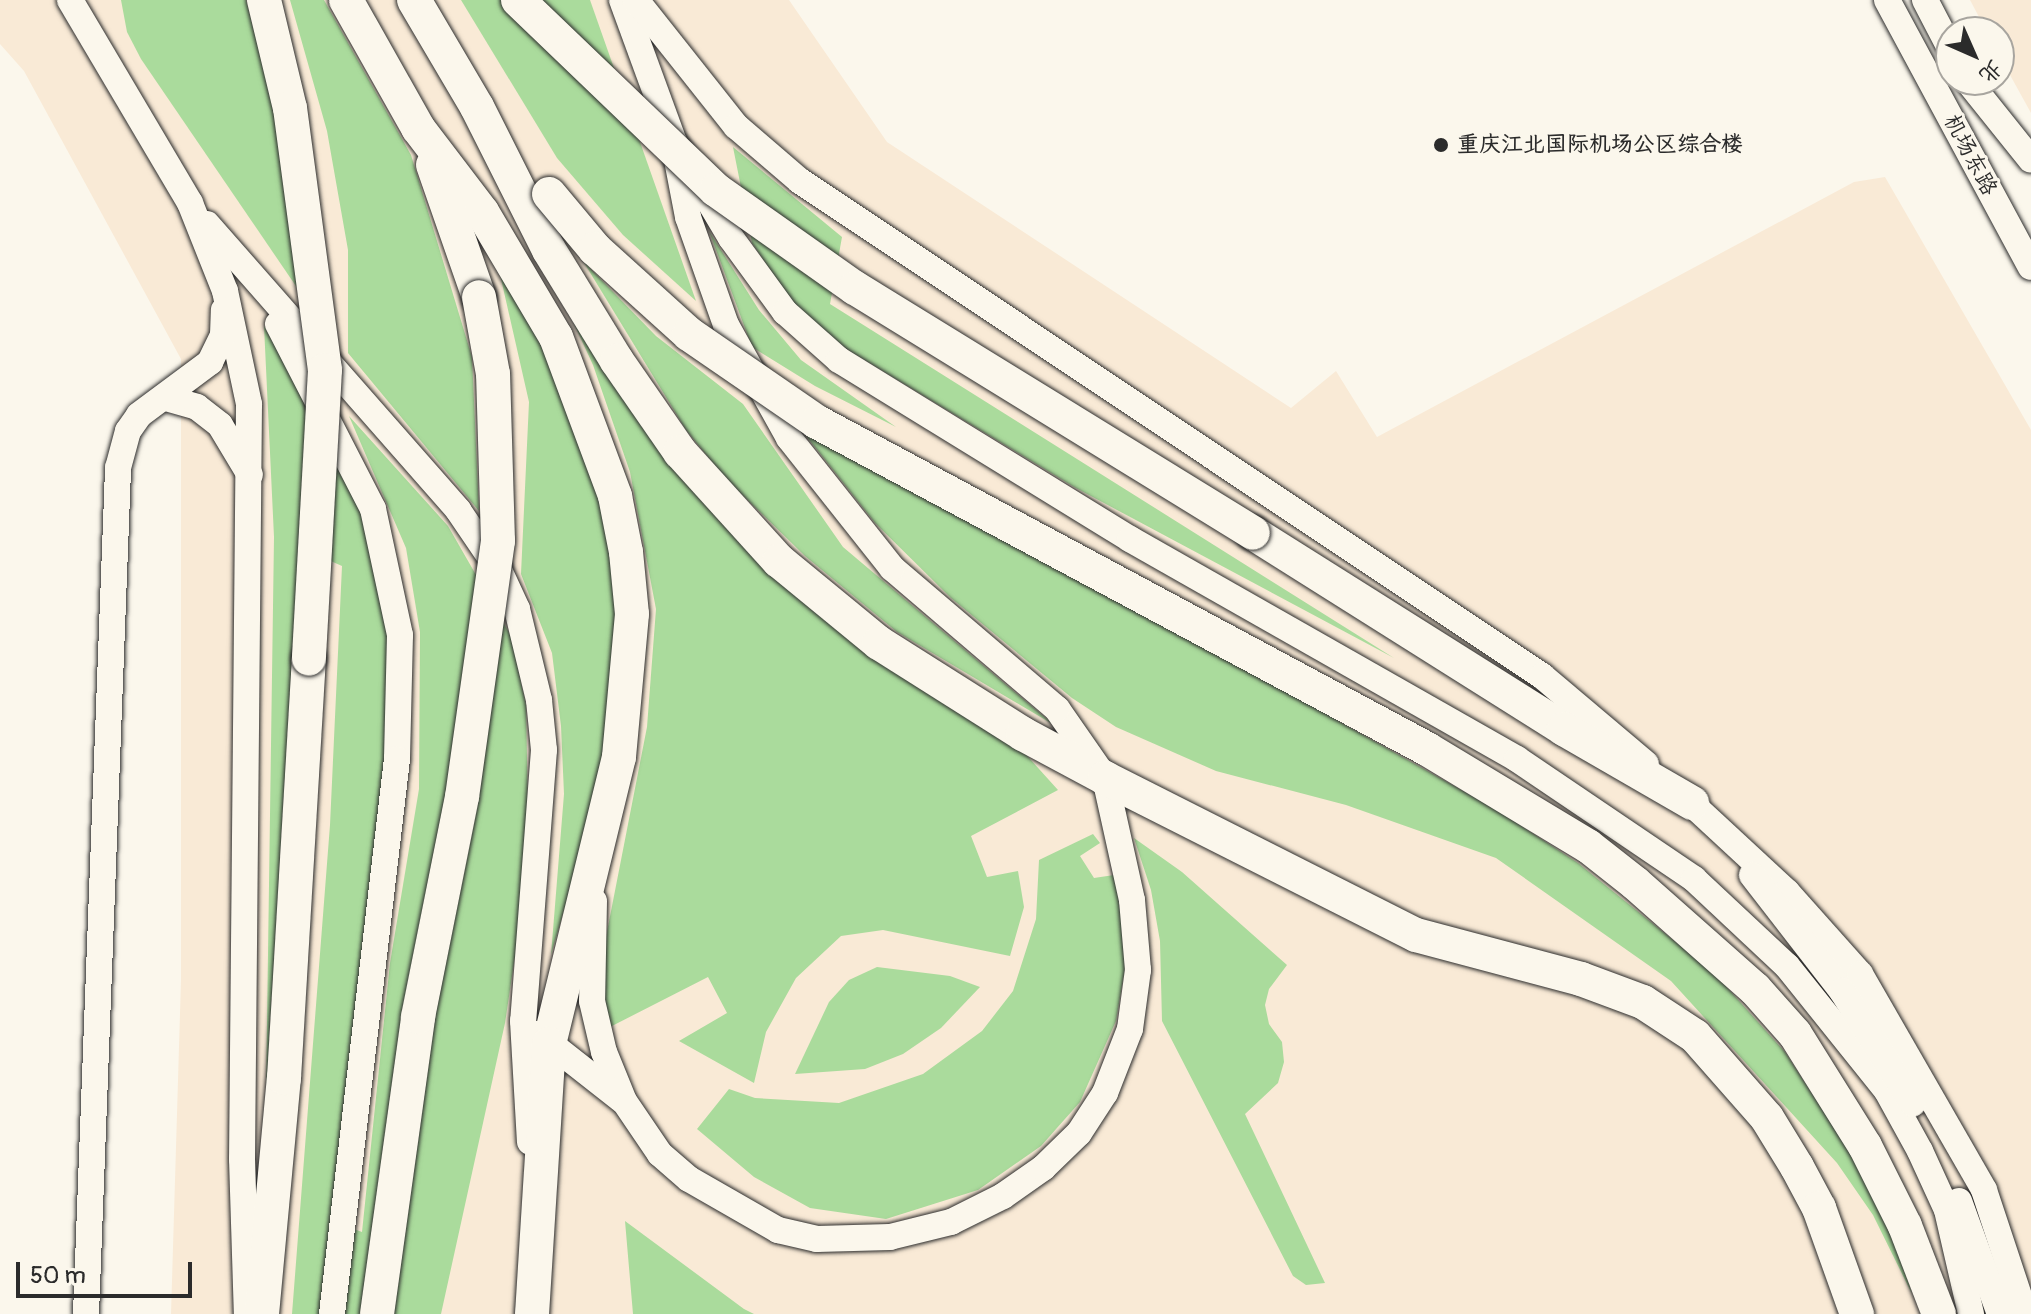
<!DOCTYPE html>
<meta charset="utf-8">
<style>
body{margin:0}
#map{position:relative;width:2031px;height:1314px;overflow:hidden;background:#fbf7ec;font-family:Pangolin,"LXGW WenKai TC",sans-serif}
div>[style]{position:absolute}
.built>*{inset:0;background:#f9ead6}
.green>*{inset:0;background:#aadb9c}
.roads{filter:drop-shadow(0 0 2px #2b2b2b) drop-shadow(0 0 2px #2b2b2b)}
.secondary>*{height:26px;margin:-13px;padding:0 13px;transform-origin:13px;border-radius:13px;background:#fbf7ec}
.highway>*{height:34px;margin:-17px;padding:0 17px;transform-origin:17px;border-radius:17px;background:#fbf7ec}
.bridges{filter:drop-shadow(0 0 2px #2b2b2b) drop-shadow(0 0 2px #2b2b2b)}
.highway-bridge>*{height:34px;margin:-17px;padding:0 17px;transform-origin:17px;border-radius:17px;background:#fbf7ec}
.dots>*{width:22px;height:22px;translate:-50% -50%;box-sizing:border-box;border:4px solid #fbf7ec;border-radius:50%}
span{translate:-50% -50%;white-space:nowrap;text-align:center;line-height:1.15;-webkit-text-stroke:6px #fbf7ec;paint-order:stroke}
.poi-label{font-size:22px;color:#2b2b2b;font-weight:700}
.left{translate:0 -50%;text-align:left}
.street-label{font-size:22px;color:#2b2b2b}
.north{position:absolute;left:1935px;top:16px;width:80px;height:80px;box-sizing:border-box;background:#fbf7ec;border:2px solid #a8a59f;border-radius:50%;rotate:135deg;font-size:22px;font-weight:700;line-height:32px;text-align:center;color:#2b2b2b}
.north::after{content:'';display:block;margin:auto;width:28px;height:36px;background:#2b2b2b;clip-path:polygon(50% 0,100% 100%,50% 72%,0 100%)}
.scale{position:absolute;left:16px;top:1262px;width:176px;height:36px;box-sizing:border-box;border:4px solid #2b2b2b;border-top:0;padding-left:10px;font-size:24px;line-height:28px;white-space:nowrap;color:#2b2b2b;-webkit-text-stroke:6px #fbf7ec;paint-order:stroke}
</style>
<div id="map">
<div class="built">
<div style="clip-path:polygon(0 0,789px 0,887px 142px,1291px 408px,1336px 371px,1377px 437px,1854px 182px,1885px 177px,2031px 430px,2031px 1314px,171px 1314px,181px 980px,181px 359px,24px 71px,0 44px)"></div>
<div style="clip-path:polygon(1970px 0,2031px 0,2031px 113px,1999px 55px,1999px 32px,1987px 32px)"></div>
</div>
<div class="green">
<div style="clip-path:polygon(121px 0,246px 0,280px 129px,300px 292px,141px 59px,127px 32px)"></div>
<div style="clip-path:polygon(290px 0,324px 0,411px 155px,472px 357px,479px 511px,348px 353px,348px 250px,327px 131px)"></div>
<div style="clip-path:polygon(461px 0,590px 0,696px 301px,623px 235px,557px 158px)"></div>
<div style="clip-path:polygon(733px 147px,842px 237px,830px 304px,1394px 658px,1074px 487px,838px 344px,793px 303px,752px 243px)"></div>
<div style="clip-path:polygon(709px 231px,759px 310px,801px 360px,896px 427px,815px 386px,752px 347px)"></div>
<div style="clip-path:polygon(583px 261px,656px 336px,743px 404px,843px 547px,1054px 725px,897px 632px,805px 556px,726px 479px,686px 430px)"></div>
<div style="clip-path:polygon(546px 263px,662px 449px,715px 516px,770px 570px,1021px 749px,1058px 790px,971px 836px,987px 877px,1018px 871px,1024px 907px,1010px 956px,883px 930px,841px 936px,796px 978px,766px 1032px,754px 1083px,679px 1041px,727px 1013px,708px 977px,610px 1027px,603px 990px,605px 942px,647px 727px,656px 609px,630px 472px,593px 365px)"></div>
<div style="clip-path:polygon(499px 270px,532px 315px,600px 480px,618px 614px,610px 752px,551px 955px,564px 794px,561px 726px,552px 653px,521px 574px,529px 402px)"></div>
<div style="clip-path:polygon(264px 326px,348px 467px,371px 532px,393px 638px,391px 704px,332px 1221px,362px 1232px,390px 963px,419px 789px,420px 632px,406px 548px,349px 416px,448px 526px,511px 636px,526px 705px,529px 863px,505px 1023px,441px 1314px,292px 1314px,330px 825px,342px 566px,299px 547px,266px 1093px,274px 537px)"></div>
<div style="clip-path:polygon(803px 432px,1306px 703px,1497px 810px,1578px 863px,1715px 974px,1785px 1052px,1884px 1205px,1912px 1294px,1873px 1215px,1837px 1163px,1671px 981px,1496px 858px,1346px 805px,1216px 771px,1116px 727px,1072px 698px,951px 598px,875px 523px)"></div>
<div style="clip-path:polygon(1093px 834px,1100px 843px,1080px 856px,1094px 878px,1114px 875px,1123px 926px,1125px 968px,1116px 1021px,1080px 1102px,1041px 1146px,978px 1190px,886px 1219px,810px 1208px,754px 1177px,697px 1129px,729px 1089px,755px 1098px,839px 1103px,923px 1074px,982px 1031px,1013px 991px,1036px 919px,1039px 860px)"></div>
<div style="clip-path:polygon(1134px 838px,1182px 872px,1287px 965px,1269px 989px,1265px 1005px,1269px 1024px,1282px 1042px,1284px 1062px,1278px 1083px,1245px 1114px,1325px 1283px,1306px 1285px,1293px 1276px,1162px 1021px,1160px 941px,1151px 890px)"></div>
<div style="clip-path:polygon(877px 967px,950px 976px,980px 987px,941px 1028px,903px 1054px,865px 1069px,795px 1074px,829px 1002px,849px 980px)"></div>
<div style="clip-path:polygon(625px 1221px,744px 1309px,754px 1314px,633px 1314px)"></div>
</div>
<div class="roads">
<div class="secondary">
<div style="left:70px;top:0;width:236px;rotate:59.4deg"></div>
<div style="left:190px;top:203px;width:95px;rotate:68.3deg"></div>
<div style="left:225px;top:291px;width:116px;rotate:78deg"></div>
<div style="left:249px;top:404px;width:755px;rotate:90.53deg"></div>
<div style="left:242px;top:1159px;width:155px;rotate:88.2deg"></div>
<div style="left:622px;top:0;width:151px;rotate:69.9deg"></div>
<div style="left:674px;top:142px;width:112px;rotate:59.3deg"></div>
<div style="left:731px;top:238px;width:92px;rotate:53.9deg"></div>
<div style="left:785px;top:312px;width:72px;rotate:41.6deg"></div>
<div style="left:839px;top:360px;width:342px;rotate:31.6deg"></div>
<div style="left:1130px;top:539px;width:445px;rotate:29.6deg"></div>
<div style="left:1517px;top:759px;width:214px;rotate:34.1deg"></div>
<div style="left:1694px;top:879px;width:127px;rotate:43.1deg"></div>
<div style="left:1787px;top:966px;width:160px;rotate:51.3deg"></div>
<div style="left:1887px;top:1091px;width:68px;rotate:61.2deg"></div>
<div style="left:1920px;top:1151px;width:65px;rotate:65.4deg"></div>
<div style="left:1947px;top:1210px;width:107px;rotate:77deg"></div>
<div style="left:636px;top:0;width:161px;rotate:51.6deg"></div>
<div style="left:736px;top:126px;width:84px;rotate:40.7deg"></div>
<div style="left:800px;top:181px;width:892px;rotate:33.71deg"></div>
<div style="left:1542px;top:676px;width:136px;rotate:40.2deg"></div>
<div style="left:1887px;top:0;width:303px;rotate:61.7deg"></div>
<div style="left:1925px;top:0;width:56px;rotate:62.5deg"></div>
<div style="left:1967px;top:80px;width:102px;rotate:51.3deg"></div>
<div style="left:207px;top:224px;width:381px;rotate:48.7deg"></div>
<div style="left:458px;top:510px;width:73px;rotate:55.7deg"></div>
<div style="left:499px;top:570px;width:43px;rotate:65.2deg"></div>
<div style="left:517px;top:609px;width:94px;rotate:76.4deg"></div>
<div style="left:539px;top:700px;width:50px;rotate:84.3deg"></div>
<div style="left:544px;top:750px;width:272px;rotate:94.4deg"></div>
<div style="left:523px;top:1021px;width:121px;rotate:86.7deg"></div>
<div style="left:278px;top:324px;width:208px;rotate:62.8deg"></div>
<div style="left:373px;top:509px;width:129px;rotate:77.9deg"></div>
<div style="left:400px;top:635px;width:124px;rotate:91.4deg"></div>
<div style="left:397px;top:759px;width:559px;rotate:96.68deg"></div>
<div style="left:166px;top:398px;width:32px;rotate:16deg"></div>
<div style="left:197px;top:407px;width:29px;rotate:38deg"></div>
<div style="left:220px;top:425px;width:58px;rotate:59deg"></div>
<div style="left:1679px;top:792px;width:147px;rotate:42.8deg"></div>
<div style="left:1787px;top:892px;width:110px;rotate:48.3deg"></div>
<div style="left:1860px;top:974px;width:249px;rotate:60.1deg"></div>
<div style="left:1984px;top:1190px;width:131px;rotate:71.7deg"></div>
<div style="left:1752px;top:875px;width:147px;rotate:52.2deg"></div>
<div style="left:1842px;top:991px;width:133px;rotate:57.9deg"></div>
<div style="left:594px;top:901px;width:100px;rotate:91.1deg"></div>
<div style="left:592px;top:1001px;width:52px;rotate:76.8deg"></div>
<div style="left:604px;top:1052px;width:53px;rotate:67.8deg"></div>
<div style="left:624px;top:1101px;width:64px;rotate:55.8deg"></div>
<div style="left:660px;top:1154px;width:38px;rotate:41deg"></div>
<div style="left:689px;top:1179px;width:103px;rotate:29.8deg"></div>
<div style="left:778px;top:1230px;width:40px;rotate:13deg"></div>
<div style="left:817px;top:1239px;width:73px;rotate:-1.6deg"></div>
<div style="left:890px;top:1237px;width:63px;rotate:-13.8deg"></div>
<div style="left:951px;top:1222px;width:58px;rotate:-26.6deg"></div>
<div style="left:1003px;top:1196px;width:49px;rotate:-35deg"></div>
<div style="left:1043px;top:1168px;width:50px;rotate:-44.2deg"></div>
<div style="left:1079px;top:1133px;width:48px;rotate:-57deg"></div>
<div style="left:1105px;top:1093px;width:69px;rotate:-68.7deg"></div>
<div style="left:1130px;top:1029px;width:60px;rotate:-82.3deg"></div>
<div style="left:1138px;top:970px;width:70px;rotate:-94.9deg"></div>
<div style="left:1132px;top:900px;width:125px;rotate:-102.5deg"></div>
<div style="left:1105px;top:778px;width:84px;rotate:-124.8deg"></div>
<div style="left:1057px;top:709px;width:217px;rotate:-139.5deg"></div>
<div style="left:892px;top:568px;width:166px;rotate:-128.4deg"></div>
<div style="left:789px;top:438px;width:129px;rotate:-119.1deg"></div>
<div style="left:726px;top:325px;width:114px;rotate:-109.4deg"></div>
<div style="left:688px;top:217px;width:58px;rotate:-100.9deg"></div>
<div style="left:538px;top:1034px;width:108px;rotate:38.2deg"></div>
<div style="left:1959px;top:1201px;width:120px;rotate:70.1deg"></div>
<div style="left:86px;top:1314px;width:847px;rotate:-87.83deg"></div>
<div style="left:118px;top:468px;width:38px;rotate:-75deg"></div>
<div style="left:128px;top:431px;width:19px;rotate:-55deg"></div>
<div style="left:139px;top:415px;width:89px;rotate:-36.7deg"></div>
<div style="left:210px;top:362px;width:30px;rotate:-64deg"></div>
<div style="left:223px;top:335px;width:25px;rotate:-88deg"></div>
</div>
<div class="highway">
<div style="left:346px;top:0;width:147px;rotate:60.6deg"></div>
<div style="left:418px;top:128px;width:106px;rotate:52.7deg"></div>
<div style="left:482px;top:212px;width:145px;rotate:59.4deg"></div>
<div style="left:556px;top:337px;width:170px;rotate:69.6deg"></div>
<div style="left:615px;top:496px;width:57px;rotate:78.9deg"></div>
<div style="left:626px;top:552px;width:62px;rotate:84.5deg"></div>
<div style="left:632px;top:614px;width:144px;rotate:95.2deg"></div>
<div style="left:619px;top:757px;width:295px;rotate:103.7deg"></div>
<div style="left:549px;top:1044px;width:271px;rotate:93.6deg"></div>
<div style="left:414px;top:0;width:124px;rotate:59.5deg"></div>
<div style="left:477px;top:107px;width:160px;rotate:63.3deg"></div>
<div style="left:549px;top:250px;width:130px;rotate:58.5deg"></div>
<div style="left:617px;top:361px;width:111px;rotate:55.3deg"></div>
<div style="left:680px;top:452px;width:147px;rotate:47.8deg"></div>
<div style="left:779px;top:561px;width:129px;rotate:39.4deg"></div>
<div style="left:879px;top:643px;width:170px;rotate:32.3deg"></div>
<div style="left:1023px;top:734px;width:93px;rotate:28.2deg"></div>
<div style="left:1105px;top:778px;width:348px;rotate:26.8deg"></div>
<div style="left:1416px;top:935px;width:171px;rotate:14.9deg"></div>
<div style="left:1581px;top:979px;width:66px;rotate:20.4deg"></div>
<div style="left:1643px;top:1002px;width:62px;rotate:33.2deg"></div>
<div style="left:1695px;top:1036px;width:109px;rotate:48.7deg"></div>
<div style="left:1767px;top:1118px;width:57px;rotate:58.5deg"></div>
<div style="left:1797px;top:1167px;width:47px;rotate:61.8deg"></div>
<div style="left:1819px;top:1208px;width:113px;rotate:70.3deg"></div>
<div style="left:433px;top:165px;width:140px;rotate:70.8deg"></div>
<div style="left:1253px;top:533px;width:368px;rotate:32.2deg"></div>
<div style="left:1564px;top:729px;width:148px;rotate:30deg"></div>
<div style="left:262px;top:1314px;width:237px;rotate:-84.7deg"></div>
<div style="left:284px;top:1078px;width:420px;rotate:-86.6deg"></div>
</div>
</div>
<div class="bridges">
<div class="highway-bridge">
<div style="left:264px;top:0;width:111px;rotate:76.5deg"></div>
<div style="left:290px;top:108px;width:264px;rotate:82.4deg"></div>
<div style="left:325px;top:370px;width:289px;rotate:93.2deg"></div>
<div style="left:518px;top:0;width:274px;rotate:43.8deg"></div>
<div style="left:716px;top:190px;width:170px;rotate:35.2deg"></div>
<div style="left:855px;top:288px;width:467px;rotate:31.6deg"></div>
<div style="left:549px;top:194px;width:72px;rotate:50.1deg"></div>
<div style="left:595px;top:249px;width:127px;rotate:42.1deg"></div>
<div style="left:689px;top:334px;width:155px;rotate:34.5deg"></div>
<div style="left:817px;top:422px;width:692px;rotate:28.19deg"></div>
<div style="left:1427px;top:749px;width:188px;rotate:31.1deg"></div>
<div style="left:1588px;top:846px;width:60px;rotate:38.2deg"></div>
<div style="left:1635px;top:883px;width:160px;rotate:41.5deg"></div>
<div style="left:1755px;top:989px;width:60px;rotate:48.4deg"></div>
<div style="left:1795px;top:1034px;width:132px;rotate:58deg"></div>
<div style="left:1865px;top:1146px;width:89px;rotate:63.4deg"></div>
<div style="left:1905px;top:1226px;width:94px;rotate:68.9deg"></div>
<div style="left:377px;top:1314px;width:300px;rotate:-82.1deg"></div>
<div style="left:418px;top:1017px;width:224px;rotate:-78.7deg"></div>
<div style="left:462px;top:797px;width:259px;rotate:-82deg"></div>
<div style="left:498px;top:541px;width:167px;rotate:-91.7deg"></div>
<div style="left:493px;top:374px;width:78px;rotate:-100.3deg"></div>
</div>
</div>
<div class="dots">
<div style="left:1441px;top:145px;background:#2b2b2b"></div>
</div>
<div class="poi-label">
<span class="left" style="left:1457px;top:145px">重庆江北国际机场公区综合楼</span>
</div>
<div class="street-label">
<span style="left:1970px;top:155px;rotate:62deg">机场东路</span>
</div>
<div class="north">北</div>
<div class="scale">50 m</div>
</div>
